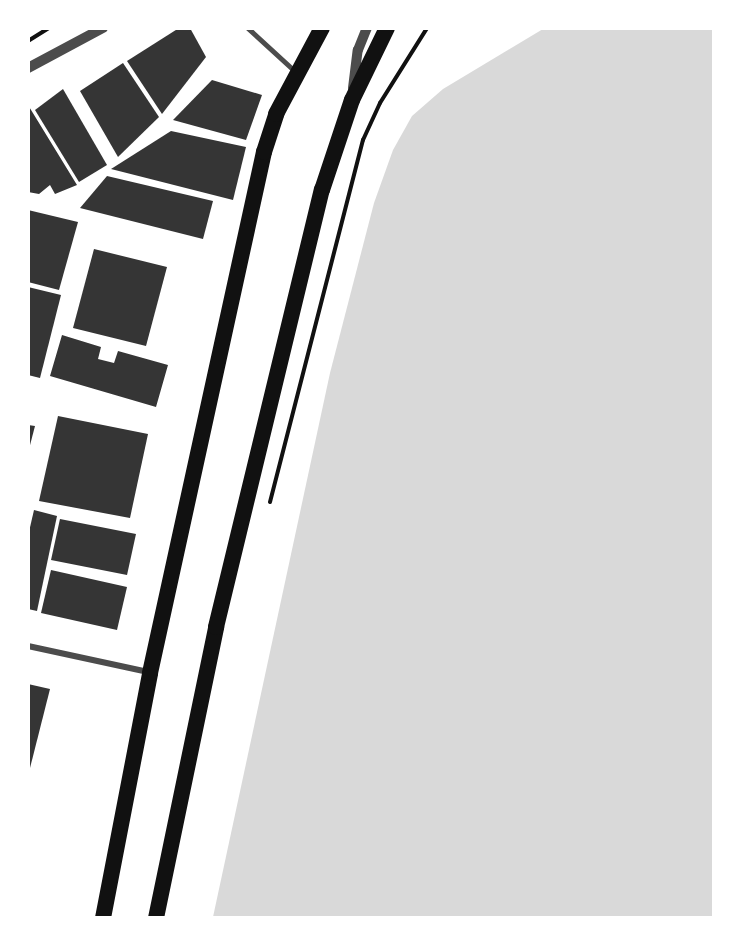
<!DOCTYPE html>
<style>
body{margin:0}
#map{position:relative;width:742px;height:946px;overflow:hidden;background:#fff;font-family:"Times New Roman",serif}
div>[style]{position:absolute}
.water>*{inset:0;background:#d9d9d9}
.building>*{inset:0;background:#353535}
.path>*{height:4px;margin:-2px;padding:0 2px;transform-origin:2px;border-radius:2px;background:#111}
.service>*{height:4.5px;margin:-2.25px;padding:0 2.25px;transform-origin:2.25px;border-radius:2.25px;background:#4c4c4c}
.minor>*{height:6px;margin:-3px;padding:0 3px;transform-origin:3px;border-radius:3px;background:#4c4c4c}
.tertiary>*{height:10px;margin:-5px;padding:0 5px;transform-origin:5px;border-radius:5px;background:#4c4c4c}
.trunk>*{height:16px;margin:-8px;padding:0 8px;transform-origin:8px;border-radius:8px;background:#111}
span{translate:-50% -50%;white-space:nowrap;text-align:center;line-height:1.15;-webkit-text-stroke:6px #fff;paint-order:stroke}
.frame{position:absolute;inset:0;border:30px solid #fff;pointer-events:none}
</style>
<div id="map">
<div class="water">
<div style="clip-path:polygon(543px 29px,713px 29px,713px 917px,213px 917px,330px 373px,374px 203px,393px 150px,412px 116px,443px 89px)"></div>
</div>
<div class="building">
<div style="clip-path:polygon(179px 28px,190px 28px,206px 57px,162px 114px,127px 61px)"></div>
<div style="clip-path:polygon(123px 63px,159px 117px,118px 157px,80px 91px)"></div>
<div style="clip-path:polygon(212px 80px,262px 95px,246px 140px,173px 120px)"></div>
<div style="clip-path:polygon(63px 89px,107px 165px,79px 182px,35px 110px)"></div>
<div style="clip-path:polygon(28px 105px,77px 185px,55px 194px,50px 185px,39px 194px,28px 192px)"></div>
<div style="clip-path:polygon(171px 131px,246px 147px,233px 200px,111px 169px)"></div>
<div style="clip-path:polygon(107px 176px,213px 201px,203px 239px,80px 208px)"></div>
<div style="clip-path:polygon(28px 210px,78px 222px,59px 290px,28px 282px)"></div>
<div style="clip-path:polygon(94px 249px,167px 267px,146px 346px,73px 328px)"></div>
<div style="clip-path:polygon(28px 287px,61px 295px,40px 378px,28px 375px)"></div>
<div style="clip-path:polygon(62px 335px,101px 347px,98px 359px,114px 363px,118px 351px,168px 365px,156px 407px,50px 376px)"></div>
<div style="clip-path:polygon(58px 416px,148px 434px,130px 518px,39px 501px)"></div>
<div style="clip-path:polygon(28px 425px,35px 426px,29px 449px,28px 449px)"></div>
<div style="clip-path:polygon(34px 510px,57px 516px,37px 611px,28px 609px,28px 536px)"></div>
<div style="clip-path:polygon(60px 519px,136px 534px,127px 575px,51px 560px)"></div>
<div style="clip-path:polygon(51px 570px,127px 587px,117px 630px,41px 613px)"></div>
<div style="clip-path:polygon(28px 684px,50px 689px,29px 772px,28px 772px)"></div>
</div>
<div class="path">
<div style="left:28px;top:41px;width:25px;rotate:-32deg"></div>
<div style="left:270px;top:502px;width:374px;rotate:-75.6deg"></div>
<div style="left:363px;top:140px;width:41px;rotate:-65.3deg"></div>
<div style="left:380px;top:103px;width:89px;rotate:-57.9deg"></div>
</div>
<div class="service">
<div style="left:248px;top:28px;width:64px;rotate:42.5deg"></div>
</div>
<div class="minor">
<div style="left:28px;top:646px;width:123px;rotate:12.2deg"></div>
</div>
<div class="tertiary">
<div style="left:28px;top:68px;width:85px;rotate:-28.1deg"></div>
<div style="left:353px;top:88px;width:38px;rotate:-83deg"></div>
<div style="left:358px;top:50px;width:24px;rotate:-68deg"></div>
</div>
<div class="trunk">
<div style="left:103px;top:918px;width:249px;rotate:-79.1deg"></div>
<div style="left:150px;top:673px;width:533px;rotate:-77.66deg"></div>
<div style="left:264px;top:152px;width:40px;rotate:-72deg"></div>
<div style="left:276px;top:114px;width:98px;rotate:-61.9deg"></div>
<div style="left:156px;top:918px;width:297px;rotate:-78.3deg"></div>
<div style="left:216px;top:627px;width:450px;rotate:-76.4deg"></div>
<div style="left:322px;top:190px;width:95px;rotate:-71.6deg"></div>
<div style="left:352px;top:100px;width:80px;rotate:-64.1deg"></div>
</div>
<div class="frame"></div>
</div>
